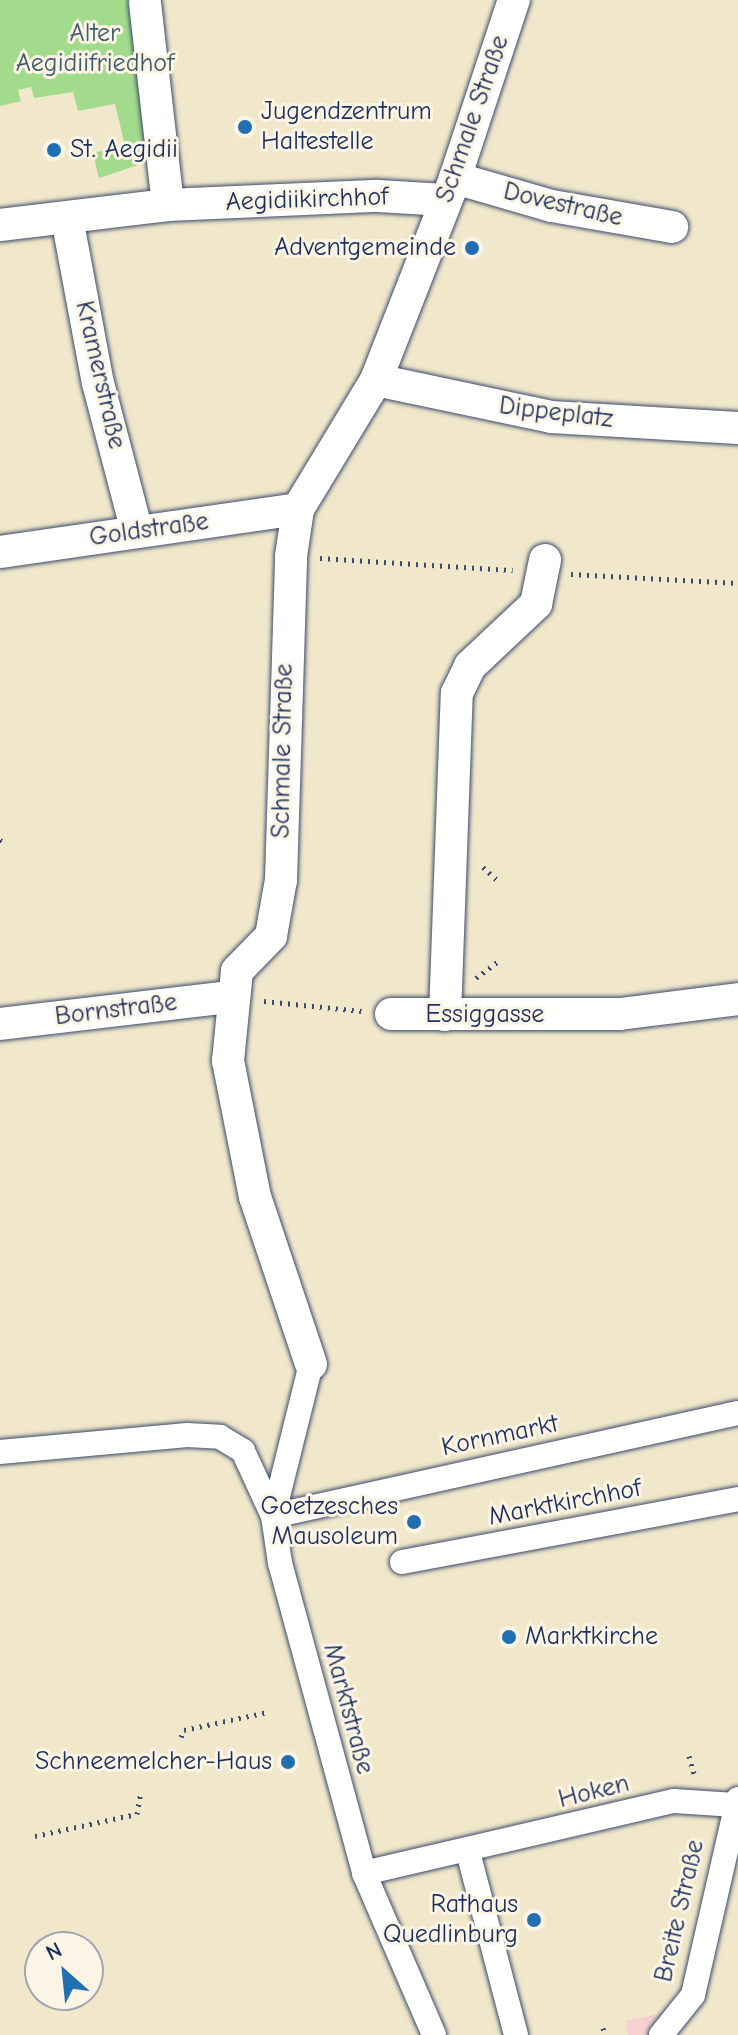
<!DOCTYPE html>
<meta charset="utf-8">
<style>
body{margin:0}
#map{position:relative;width:738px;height:2035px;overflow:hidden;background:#f1e8cb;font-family:"Comic Neue",sans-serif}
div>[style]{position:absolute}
.built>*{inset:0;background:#f7d0cf}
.green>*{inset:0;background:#a3db8d}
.path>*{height:5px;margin-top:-2.5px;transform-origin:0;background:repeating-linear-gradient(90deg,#3b4b6e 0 2px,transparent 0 8px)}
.roads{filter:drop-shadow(0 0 2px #3b4b6e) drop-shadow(0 0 2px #3b4b6e)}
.pedestrian>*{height:24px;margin:-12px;padding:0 12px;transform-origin:12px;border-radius:12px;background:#fff}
.minor>*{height:32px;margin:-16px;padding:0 16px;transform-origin:16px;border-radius:16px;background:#fff}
.dots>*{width:22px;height:22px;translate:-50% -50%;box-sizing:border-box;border:4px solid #fcf5e5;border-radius:50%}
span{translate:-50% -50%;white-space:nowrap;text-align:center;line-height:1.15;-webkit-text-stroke:6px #fcf5e5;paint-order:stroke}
.park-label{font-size:26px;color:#3d5a6a}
.poi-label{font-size:26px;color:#1b2f5e}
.left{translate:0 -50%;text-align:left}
.right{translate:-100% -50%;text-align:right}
.street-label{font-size:26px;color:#1b2f5e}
.north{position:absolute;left:24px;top:1931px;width:80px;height:80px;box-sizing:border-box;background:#fcf5e5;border:2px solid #a2a6af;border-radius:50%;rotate:333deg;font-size:22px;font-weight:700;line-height:32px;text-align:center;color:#1b2f5e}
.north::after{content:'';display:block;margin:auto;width:28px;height:36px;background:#1f6fb2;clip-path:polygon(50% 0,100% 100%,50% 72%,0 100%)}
</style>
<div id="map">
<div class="built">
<div style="clip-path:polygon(662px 2013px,667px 2029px,675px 2035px,628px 2035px,625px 2021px)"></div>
</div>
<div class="green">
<div style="clip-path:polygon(0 0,139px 0,159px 158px,99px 178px,93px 153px,125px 146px,115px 104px,78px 111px,73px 92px,34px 98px,31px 87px,18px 90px,21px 101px,0 106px)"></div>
</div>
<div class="path">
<div style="left:320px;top:558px;width:193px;rotate:3.6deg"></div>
<div style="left:571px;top:574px;width:167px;rotate:3.1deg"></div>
<div style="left:0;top:840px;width:4px;rotate:34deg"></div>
<div style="left:483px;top:867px;width:23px;rotate:43deg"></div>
<div style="left:476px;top:978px;width:31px;rotate:-37deg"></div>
<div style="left:264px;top:1001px;width:98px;rotate:5.9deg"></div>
<div style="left:181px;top:1737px;width:8px;rotate:-67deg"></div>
<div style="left:184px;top:1730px;width:86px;rotate:-12.1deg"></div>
<div style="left:689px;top:1756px;width:19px;rotate:74deg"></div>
<div style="left:35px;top:1836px;width:104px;rotate:-12.2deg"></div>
<div style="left:137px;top:1814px;width:23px;rotate:-80deg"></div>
<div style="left:603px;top:2028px;width:7px;rotate:74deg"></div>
</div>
<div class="roads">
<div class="pedestrian">
<div style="left:311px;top:1364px;width:157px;rotate:104deg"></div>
<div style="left:273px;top:1516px;width:476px;rotate:-12.5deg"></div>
<div style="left:0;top:1452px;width:188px;rotate:-5.2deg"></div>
<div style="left:187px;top:1435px;width:33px;rotate:3deg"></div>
<div style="left:220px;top:1437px;width:27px;rotate:31deg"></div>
<div style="left:243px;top:1451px;width:72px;rotate:65.2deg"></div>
<div style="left:273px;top:1516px;width:48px;rotate:81.5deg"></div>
<div style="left:280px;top:1563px;width:321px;rotate:74.8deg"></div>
<div style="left:364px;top:1873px;width:176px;rotate:66.6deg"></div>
<div style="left:402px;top:1562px;width:342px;rotate:-10.6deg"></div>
<div style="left:468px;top:1852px;width:189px;rotate:75.3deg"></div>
<div style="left:364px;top:1873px;width:318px;rotate:-13.1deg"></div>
<div style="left:674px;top:1801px;width:61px;rotate:3.8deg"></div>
<div style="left:661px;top:2035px;width:51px;rotate:-51.3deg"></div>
<div style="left:693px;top:1995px;width:201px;rotate:-77.1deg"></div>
</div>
<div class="minor">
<div style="left:145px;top:3px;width:203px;rotate:83.5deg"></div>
<div style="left:455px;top:178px;width:101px;rotate:16.1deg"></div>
<div style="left:552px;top:206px;width:122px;rotate:9.9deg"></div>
<div style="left:67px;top:218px;width:168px;rotate:79.4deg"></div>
<div style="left:98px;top:383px;width:154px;rotate:75.3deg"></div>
<div style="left:0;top:225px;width:169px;rotate:-6.8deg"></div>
<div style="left:168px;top:205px;width:210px;rotate:-2.5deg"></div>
<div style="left:378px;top:196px;width:67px;rotate:3.4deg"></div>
<div style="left:376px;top:380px;width:179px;rotate:11.9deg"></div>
<div style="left:551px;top:417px;width:187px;rotate:3.4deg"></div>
<div style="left:0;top:552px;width:301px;rotate:-8.2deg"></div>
<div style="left:391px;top:1014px;width:229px"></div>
<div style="left:620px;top:1014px;width:119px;rotate:-7.2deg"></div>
<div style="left:445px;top:1015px;width:322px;rotate:-87.9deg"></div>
<div style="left:457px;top:693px;width:30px;rotate:-64deg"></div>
<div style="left:470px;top:666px;width:91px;rotate:-43.2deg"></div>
<div style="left:536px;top:604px;width:45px;rotate:-78.4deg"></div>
<div style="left:0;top:1024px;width:233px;rotate:-6.7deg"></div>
<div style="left:311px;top:1364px;width:176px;rotate:-108.5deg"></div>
<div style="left:255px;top:1197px;width:139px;rotate:-101.2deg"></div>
<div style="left:228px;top:1061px;width:90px;rotate:-84.3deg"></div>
<div style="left:237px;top:971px;width:49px;rotate:-45.8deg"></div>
<div style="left:271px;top:936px;width:57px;rotate:-79.9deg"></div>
<div style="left:281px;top:880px;width:324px;rotate:-88.2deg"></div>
<div style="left:291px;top:556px;width:48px;rotate:-81.5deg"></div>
<div style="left:298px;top:509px;width:151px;rotate:-58.8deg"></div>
<div style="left:376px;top:380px;width:217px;rotate:-68.6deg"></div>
<div style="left:455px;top:178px;width:188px;rotate:-71.7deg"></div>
</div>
</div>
<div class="dots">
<div style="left:245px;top:127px;background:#1f6fb2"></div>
<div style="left:54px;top:150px;background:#1f6fb2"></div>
<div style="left:472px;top:248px;background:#1f6fb2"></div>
<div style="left:414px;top:1522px;background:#1f6fb2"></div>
<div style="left:509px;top:1637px;background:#1f6fb2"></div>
<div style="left:288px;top:1762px;background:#1f6fb2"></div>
<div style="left:534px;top:1920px;background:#1f6fb2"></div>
</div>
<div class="park-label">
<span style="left:95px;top:49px">Alter<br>Aegidiifriedhof</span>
</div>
<div class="poi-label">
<span class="left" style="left:261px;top:127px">Jugendzentrum<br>Haltestelle</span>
<span class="left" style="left:70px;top:150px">St. Aegidii</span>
<span class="right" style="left:456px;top:248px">Adventgemeinde</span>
<span class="right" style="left:398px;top:1522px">Goetzesches<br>Mausoleum</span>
<span class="left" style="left:525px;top:1637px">Marktkirche</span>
<span class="right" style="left:272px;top:1762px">Schneemelcher-Haus</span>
<span class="right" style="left:518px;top:1920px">Rathaus<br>Quedlinburg</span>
</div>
<div class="street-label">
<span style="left:473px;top:119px;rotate:-71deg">Schmale Straße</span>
<span style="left:307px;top:200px;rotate:-2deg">Aegidiikirchhof</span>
<span style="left:563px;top:205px;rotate:13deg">Dovestraße</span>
<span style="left:100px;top:375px;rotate:77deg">Kramerstraße</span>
<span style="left:556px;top:413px;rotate:7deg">Dippeplatz</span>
<span style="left:149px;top:530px;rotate:-8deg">Goldstraße</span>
<span style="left:283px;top:751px;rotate:-89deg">Schmale Straße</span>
<span style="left:116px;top:1010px;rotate:-7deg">Bornstraße</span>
<span style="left:485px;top:1015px">Essiggasse</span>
<span style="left:500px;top:1436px;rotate:-12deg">Kornmarkt</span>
<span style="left:565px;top:1503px;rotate:-11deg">Marktkirchhof</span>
<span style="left:348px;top:1709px;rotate:75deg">Marktstraße</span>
<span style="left:594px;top:1792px;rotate:-14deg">Hoken</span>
<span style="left:680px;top:1911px;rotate:-77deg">Breite Straße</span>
</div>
<div class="north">N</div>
</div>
